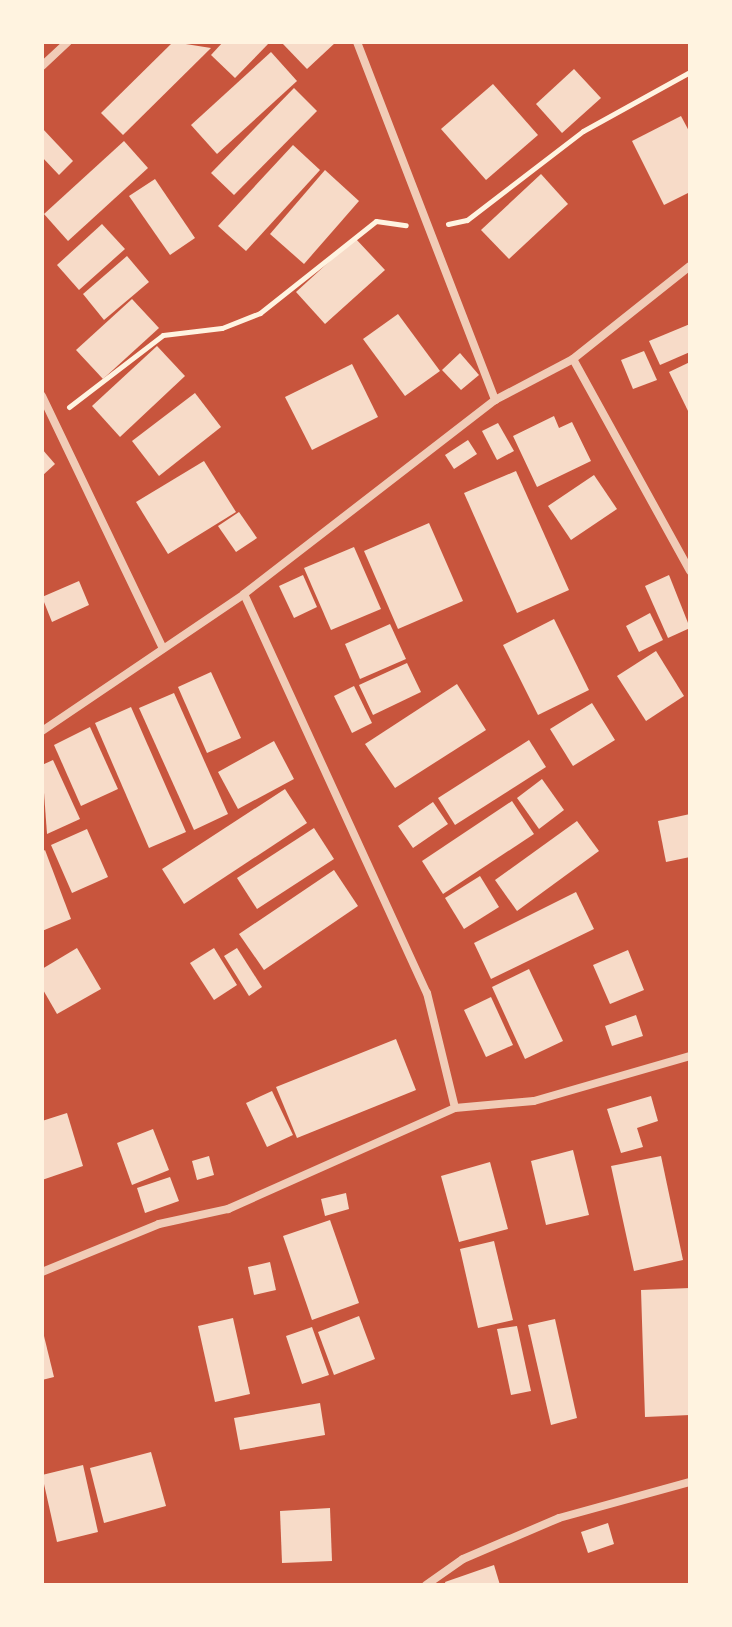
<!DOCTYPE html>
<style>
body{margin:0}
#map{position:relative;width:732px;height:1627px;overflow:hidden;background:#c8553d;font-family:"Nunito Sans",sans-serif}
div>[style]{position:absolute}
.building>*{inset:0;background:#f7dbc8}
.path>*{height:5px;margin:-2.5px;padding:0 2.5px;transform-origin:2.5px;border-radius:2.5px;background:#fff3e0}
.minor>*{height:8px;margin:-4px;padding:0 4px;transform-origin:4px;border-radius:4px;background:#f1ccb7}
span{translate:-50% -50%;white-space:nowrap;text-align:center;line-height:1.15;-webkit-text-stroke:8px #fff3e0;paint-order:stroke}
.frame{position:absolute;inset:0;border:44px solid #fff3e0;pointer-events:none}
</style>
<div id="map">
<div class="building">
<div style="clip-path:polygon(173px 42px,211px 48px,123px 135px,101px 113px)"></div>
<div style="clip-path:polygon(223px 42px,270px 42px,235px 78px,211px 55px)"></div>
<div style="clip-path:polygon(336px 42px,307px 69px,283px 44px,286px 42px)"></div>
<div style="clip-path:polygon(271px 52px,297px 81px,217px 154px,191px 125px)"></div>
<div style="clip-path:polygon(574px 69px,601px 98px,562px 133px,536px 104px)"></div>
<div style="clip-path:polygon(493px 84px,538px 135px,486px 180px,441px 129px)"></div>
<div style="clip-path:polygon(294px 88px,317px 111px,234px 195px,211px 173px)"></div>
<div style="clip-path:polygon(681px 116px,690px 133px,690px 192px,664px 205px,632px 141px)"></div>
<div style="clip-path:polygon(42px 128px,73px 161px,59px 175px,42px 157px)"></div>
<div style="clip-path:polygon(124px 141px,148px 168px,68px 241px,44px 214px)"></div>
<div style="clip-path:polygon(293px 145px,320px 170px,246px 251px,218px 226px)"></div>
<div style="clip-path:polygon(325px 170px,359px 201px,304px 264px,270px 234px)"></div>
<div style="clip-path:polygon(541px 174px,568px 204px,509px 259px,481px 230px)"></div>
<div style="clip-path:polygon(155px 179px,195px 238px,170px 255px,129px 196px)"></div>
<div style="clip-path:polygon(102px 224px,125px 249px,79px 290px,57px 265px)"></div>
<div style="clip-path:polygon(355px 238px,385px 270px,325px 324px,296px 292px)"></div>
<div style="clip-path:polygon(127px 256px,149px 282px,104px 320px,83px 294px)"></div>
<div style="clip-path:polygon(132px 299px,159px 328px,103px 379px,76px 350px)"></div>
<div style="clip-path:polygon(398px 314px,440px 371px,405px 396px,363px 339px)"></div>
<div style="clip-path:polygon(690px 324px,690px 352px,660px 365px,649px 341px)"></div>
<div style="clip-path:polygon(157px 346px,185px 376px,120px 437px,92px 406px)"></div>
<div style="clip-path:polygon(644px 351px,657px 380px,633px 389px,621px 360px)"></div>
<div style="clip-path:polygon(460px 353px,479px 375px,461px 390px,442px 370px)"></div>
<div style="clip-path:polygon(690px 362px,690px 415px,669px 372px)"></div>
<div style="clip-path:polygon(352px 364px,378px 417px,312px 450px,285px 397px)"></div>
<div style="clip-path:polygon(195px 393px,221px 427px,159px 476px,132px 441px)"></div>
<div style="clip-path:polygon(554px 416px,559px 428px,572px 422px,591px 461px,537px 487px,513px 436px)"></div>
<div style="clip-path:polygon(498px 423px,514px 451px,497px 460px,482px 431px)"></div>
<div style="clip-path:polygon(468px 440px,477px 454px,454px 469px,445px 455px)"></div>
<div style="clip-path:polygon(42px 449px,55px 464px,42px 476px)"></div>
<div style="clip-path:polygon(204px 461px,236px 512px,168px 554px,136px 502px)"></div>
<div style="clip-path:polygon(516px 471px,569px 590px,517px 613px,464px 493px)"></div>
<div style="clip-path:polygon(594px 475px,617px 509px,571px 540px,548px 506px)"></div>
<div style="clip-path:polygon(239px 512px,257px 538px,236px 552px,218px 526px)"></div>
<div style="clip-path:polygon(429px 523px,463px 601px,398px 629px,364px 551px)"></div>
<div style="clip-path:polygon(354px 547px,381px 609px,331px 630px,304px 568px)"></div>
<div style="clip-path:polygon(303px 575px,317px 607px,294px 618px,279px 586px)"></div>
<div style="clip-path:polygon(669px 575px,690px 628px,668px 638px,645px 586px)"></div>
<div style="clip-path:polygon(79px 581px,89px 605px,52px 622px,42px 597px)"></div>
<div style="clip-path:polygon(650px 613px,663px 640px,639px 652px,626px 626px)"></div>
<div style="clip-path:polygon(554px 619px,589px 690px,538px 715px,503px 645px)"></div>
<div style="clip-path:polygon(390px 624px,406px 659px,360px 679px,345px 644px)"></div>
<div style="clip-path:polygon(656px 651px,684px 696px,646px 721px,617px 676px)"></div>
<div style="clip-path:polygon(407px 663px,421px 692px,373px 715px,359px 685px)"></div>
<div style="clip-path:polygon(211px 672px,241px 738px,207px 753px,178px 687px)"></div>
<div style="clip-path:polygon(457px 684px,486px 730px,395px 788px,365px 744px)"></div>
<div style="clip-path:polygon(354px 686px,372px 723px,352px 733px,334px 696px)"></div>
<div style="clip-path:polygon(174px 693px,228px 814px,194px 830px,139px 708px)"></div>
<div style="clip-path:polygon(592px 703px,615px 740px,573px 766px,550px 729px)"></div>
<div style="clip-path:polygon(131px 707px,186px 832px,149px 848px,95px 723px)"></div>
<div style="clip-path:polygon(90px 727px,118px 789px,81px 806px,54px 745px)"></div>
<div style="clip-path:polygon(529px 740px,546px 767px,455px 825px,438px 798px)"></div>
<div style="clip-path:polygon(274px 741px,294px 779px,238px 809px,218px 772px)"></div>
<div style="clip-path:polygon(53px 760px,80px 819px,47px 834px,42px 765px)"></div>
<div style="clip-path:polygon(542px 779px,564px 810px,539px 829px,517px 798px)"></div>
<div style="clip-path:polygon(285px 789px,307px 823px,184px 904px,162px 869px)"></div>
<div style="clip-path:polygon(512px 801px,534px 834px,443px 894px,422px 861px)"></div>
<div style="clip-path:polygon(433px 802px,448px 824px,413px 848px,398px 826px)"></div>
<div style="clip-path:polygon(690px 814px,690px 857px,666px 862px,658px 821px)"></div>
<div style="clip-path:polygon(577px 821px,599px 851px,517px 911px,495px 880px)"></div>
<div style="clip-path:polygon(314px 828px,334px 859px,257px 909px,237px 878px)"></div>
<div style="clip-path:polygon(87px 829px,108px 877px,72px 893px,51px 845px)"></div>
<div style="clip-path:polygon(45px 850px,71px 919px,42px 931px,42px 852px)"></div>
<div style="clip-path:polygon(334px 870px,358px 906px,264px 970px,239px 934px)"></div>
<div style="clip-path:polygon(480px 876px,499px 907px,464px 929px,445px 898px)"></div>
<div style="clip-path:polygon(576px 892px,594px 929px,491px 979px,474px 943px)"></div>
<div style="clip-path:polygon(77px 948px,101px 989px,57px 1014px,42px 988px,42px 969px)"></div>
<div style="clip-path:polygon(214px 948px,237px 985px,214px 1000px,190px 963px)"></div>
<div style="clip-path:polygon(237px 948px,262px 987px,249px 996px,224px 956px)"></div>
<div style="clip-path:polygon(628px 950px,644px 990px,610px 1004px,593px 965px)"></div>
<div style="clip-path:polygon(529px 969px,563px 1041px,525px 1059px,492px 987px)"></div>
<div style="clip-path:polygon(491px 997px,513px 1045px,486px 1057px,464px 1010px)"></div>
<div style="clip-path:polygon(636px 1015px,643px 1036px,612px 1046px,605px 1026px)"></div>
<div style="clip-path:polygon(396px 1039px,416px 1090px,297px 1138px,276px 1087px)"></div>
<div style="clip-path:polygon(272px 1091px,293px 1135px,267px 1147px,246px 1103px)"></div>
<div style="clip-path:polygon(651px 1096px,658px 1121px,637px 1128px,643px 1147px,621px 1153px,607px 1109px)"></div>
<div style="clip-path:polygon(67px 1113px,83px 1166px,42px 1180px,42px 1121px)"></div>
<div style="clip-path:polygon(153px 1129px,169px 1170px,132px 1185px,117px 1143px)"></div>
<div style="clip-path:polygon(573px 1150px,589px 1215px,546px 1225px,531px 1161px)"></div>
<div style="clip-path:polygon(209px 1156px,214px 1175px,197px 1180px,192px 1161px)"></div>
<div style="clip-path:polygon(661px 1156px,683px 1260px,634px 1271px,611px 1166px)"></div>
<div style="clip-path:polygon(490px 1162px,508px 1229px,459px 1242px,441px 1176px)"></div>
<div style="clip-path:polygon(170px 1177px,179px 1201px,145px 1213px,137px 1188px)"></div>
<div style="clip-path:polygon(346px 1193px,349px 1209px,325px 1216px,321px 1199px)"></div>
<div style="clip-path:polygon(330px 1220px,359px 1303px,312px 1320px,283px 1236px)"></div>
<div style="clip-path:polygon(494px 1241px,513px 1320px,478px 1328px,460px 1249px)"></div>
<div style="clip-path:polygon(270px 1262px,276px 1290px,254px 1295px,248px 1267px)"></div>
<div style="clip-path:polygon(690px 1288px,690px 1415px,645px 1417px,641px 1290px)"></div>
<div style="clip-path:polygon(359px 1316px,375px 1359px,334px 1375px,318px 1332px)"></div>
<div style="clip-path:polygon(233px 1318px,250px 1394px,215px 1402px,198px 1326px)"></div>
<div style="clip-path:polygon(555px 1319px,577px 1418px,551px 1425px,528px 1325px)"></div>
<div style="clip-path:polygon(517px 1326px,531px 1391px,511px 1395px,497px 1329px)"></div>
<div style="clip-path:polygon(312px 1327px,329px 1375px,302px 1384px,286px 1336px)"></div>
<div style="clip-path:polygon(43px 1332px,54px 1377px,42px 1380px,42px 1333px)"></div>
<div style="clip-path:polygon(320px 1403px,325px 1435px,240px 1450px,234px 1418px)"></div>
<div style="clip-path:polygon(151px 1452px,166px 1506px,104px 1523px,90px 1468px)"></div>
<div style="clip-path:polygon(83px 1465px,98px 1532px,57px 1542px,42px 1475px)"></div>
<div style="clip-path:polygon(330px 1508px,332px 1561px,282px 1563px,280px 1511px)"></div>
<div style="clip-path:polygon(608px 1523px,614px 1544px,588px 1553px,581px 1532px)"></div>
<div style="clip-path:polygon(494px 1565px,500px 1585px,446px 1585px,445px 1582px)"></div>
</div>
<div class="path">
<div style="left:448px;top:224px;width:19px;rotate:-12deg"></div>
<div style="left:467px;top:220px;width:146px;rotate:-37.5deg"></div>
<div style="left:583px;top:131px;width:122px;rotate:-28.9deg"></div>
<div style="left:69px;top:407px;width:118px;rotate:-37.5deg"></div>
<div style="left:163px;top:335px;width:59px;rotate:-6.8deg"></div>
<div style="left:222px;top:328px;width:41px;rotate:-21.5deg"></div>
<div style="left:260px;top:313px;width:148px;rotate:-38.4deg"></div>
<div style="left:376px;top:221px;width:30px;rotate:8deg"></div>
</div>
<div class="minor">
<div style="left:357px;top:42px;width:384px;rotate:68.9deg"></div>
<div style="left:42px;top:66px;width:35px;rotate:-43deg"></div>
<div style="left:573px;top:359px;width:242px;rotate:61.1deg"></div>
<div style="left:42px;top:396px;width:280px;rotate:64.4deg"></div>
<div style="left:244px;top:594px;width:439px;rotate:65.4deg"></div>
<div style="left:427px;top:993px;width:118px;rotate:76.3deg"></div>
<div style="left:42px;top:731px;width:244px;rotate:-34.1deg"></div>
<div style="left:244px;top:594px;width:317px;rotate:-37.7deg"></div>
<div style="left:495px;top:400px;width:88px;rotate:-27.7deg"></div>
<div style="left:573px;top:359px;width:149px;rotate:-38.5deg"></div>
<div style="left:42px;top:1272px;width:126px;rotate:-22.3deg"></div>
<div style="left:159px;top:1224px;width:71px;rotate:-12.3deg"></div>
<div style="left:228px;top:1209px;width:248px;rotate:-24deg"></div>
<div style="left:455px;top:1108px;width:79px;rotate:-5.1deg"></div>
<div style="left:534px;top:1101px;width:162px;rotate:-16.1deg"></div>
<div style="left:426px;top:1585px;width:45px;rotate:-35.1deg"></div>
<div style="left:463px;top:1559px;width:104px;rotate:-23.1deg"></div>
<div style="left:559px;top:1518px;width:136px;rotate:-15.4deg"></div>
</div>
<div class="frame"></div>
</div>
